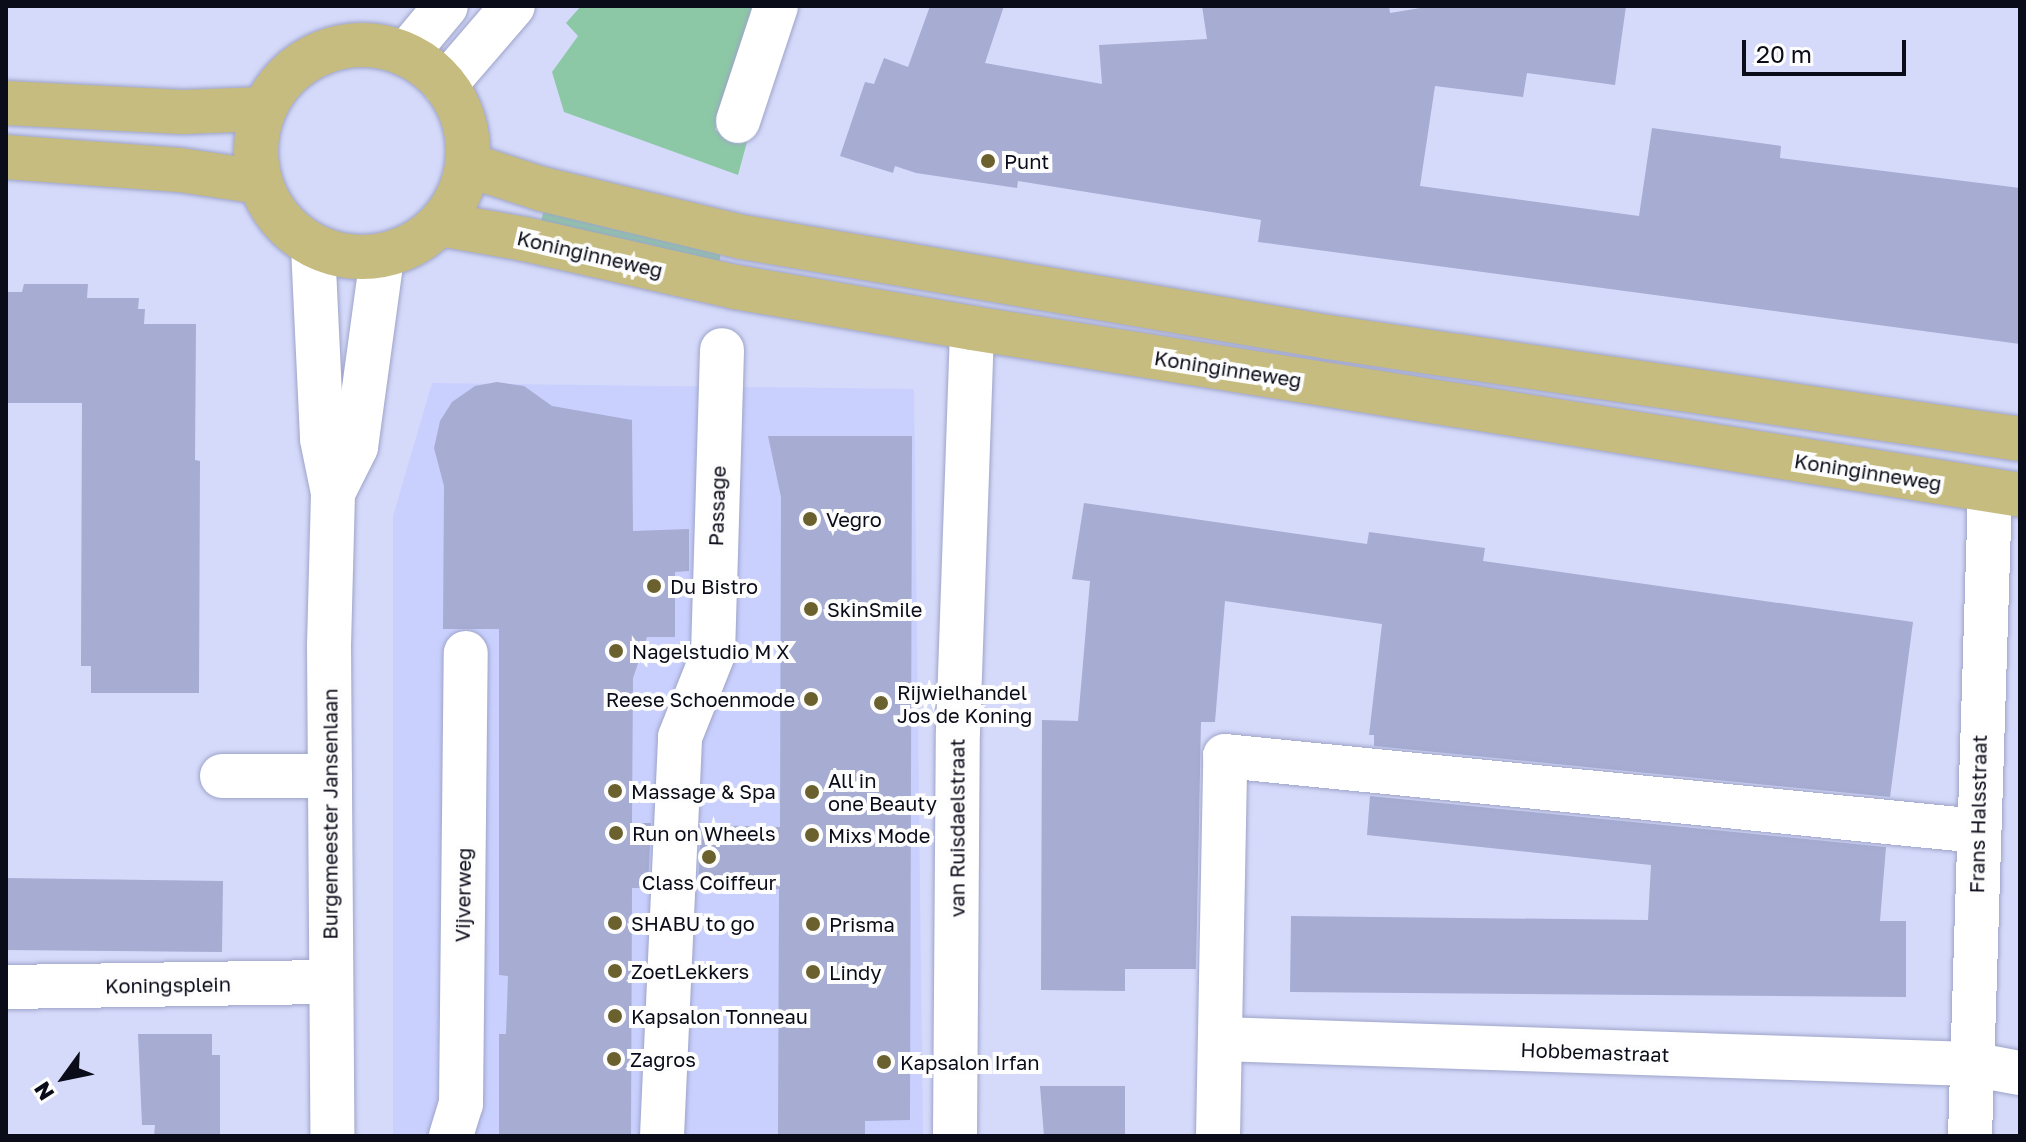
<!DOCTYPE html>
<style>
body{margin:0}
#map{position:relative;width:2026px;height:1142px;overflow:hidden;background:#d5dafa;font-family:"Golos Text",sans-serif}
div>[style]{position:absolute}
.built>*{inset:0;background:#c9d0fe}
.green>*{inset:0;background:#8cc8a5}
.building>*{inset:0;background:#a6acd2}
.roads{filter:drop-shadow(0 0 2px #9ea4c9) drop-shadow(0 0 2px #9ea4c9)}
.minor>*{height:44px;margin:-22px;padding:0 22px;transform-origin:22px;border-radius:22px;background:#fff}
.major>*{height:44px;margin:-22px;padding:0 22px;transform-origin:22px;border-radius:22px;background:#c7bc80}
.major>.ring{margin:-22px;padding:0;box-sizing:content-box;background:none;border:44px solid #c7bc80;border-radius:50%}
.dots>*{width:22px;height:22px;translate:-50% -50%;box-sizing:border-box;border:4px solid #fdfdfd;border-radius:50%}
span{translate:-50% -50%;white-space:nowrap;text-align:center;line-height:1.15;-webkit-text-stroke:8px #fdfdfd;paint-order:stroke}
.poi-label{font-size:20px;color:#0b0c19}
.left{translate:0 -50%;text-align:left}
.right{translate:-100% -50%;text-align:right}
.street-label{font-size:20px;color:#0b0c19}
.frame{position:absolute;inset:0;border:8px solid #0b0c19;pointer-events:none}
.north{position:absolute;left:24px;top:1038px;width:80px;height:80px;-webkit-text-stroke:6px #fdfdfd;paint-order:stroke;rotate:237deg;font-size:22px;font-weight:700;line-height:32px;text-align:center;color:#0b0c19}
.north::after{content:'';display:block;margin:auto;width:28px;height:36px;background:#0b0c19;clip-path:polygon(50% 0,100% 100%,50% 72%,0 100%)}
.scale{position:absolute;left:1742px;top:40px;width:164px;height:36px;box-sizing:border-box;border:4px solid #0b0c19;border-top:0;padding-left:10px;font-size:24px;line-height:28px;white-space:nowrap;color:#0b0c19;-webkit-text-stroke:6px #fdfdfd;paint-order:stroke}
</style>
<div id="map">
<div class="built">
<div style="clip-path:polygon(432px 383px,914px 389px,923px 1136px,393px 1136px,393px 516px)"></div>
</div>
<div class="green">
<div style="clip-path:polygon(581px 6px,757px 6px,715px 130px,747px 142px,738px 175px,564px 112px,552px 72px,578px 36px,566px 23px)"></div>
<div style="clip-path:polygon(546px 203px,722px 246px,718px 269px,540px 224px)"></div>
</div>
<div class="building">
<div style="clip-path:polygon(930px 6px,1004px 6px,985px 63px,1102px 84px,1099px 45px,1207px 39px,1202px 6px,1389px 6px,1390px 13px,1432px 6px,1626px 6px,1615px 85px,1527px 73px,1523px 97px,1435px 86px,1420px 186px,1639px 216px,1652px 128px,1781px 146px,1780px 158px,2020px 188px,2020px 344px,1258px 242px,1261px 220px,1018px 181px,1017px 188px,916px 173px,895px 166px,893px 173px,840px 156px,865px 82px,874px 84px,884px 58px,908px 67px)"></div>
<div style="clip-path:polygon(24px 284px,88px 284px,87px 298px,139px 298px,138px 309px,145px 309px,144px 324px,196px 324px,195px 460px,200px 461px,199px 693px,91px 693px,91px 666px,81px 666px,82px 403px,6px 403px,6px 292px,22px 292px)"></div>
<div style="clip-path:polygon(497px 382px,524px 386px,552px 406px,632px 420px,633px 531px,689px 529px,689px 571px,675px 572px,675px 637px,647px 637px,633px 678px,632px 823px,651px 823px,648px 888px,632px 888px,631px 1136px,499px 1136px,499px 1034px,506px 1034px,508px 976px,499px 975px,499px 629px,443px 629px,444px 486px,434px 448px,440px 421px,452px 402px,475px 386px)"></div>
<div style="clip-path:polygon(768px 436px,912px 436px,910px 1120px,865px 1121px,865px 1136px,778px 1136px,779px 889px,698px 888px,701px 825px,780px 827px,781px 497px)"></div>
<div style="clip-path:polygon(1084px 503px,1367px 544px,1369px 532px,1485px 548px,1483px 561px,1913px 622px,1890px 797px,1374px 746px,1374px 735px,1369px 735px,1382px 624px,1225px 601px,1215px 722px,1201px 722px,1196px 969px,1125px 969px,1125px 991px,1041px 990px,1042px 720px,1078px 721px,1090px 581px,1072px 579px)"></div>
<div style="clip-path:polygon(1370px 796px,1886px 847px,1880px 921px,1906px 921px,1906px 997px,1290px 992px,1291px 916px,1648px 920px,1651px 865px,1367px 835px)"></div>
<div style="clip-path:polygon(6px 878px,223px 881px,222px 952px,6px 950px)"></div>
<div style="clip-path:polygon(138px 1034px,212px 1034px,212px 1055px,220px 1055px,220px 1136px,154px 1136px,155px 1125px,142px 1125px)"></div>
<div style="clip-path:polygon(1040px 1086px,1125px 1086px,1125px 1136px,1044px 1136px)"></div>
</div>
<div class="roads">
<div class="minor">
<div style="left:406px;top:54px;width:62px;rotate:-50.2deg"></div>
<div style="left:445px;top:85px;width:104px;rotate:-49.3deg"></div>
<div style="left:738px;top:121px;width:121px;rotate:-71.7deg"></div>
<div style="left:313px;top:247px;width:192px;rotate:87.3deg"></div>
<div style="left:322px;top:439px;width:55px;rotate:78.5deg"></div>
<div style="left:333px;top:493px;width:152px;rotate:91.5deg"></div>
<div style="left:329px;top:645px;width:491px;rotate:89.6deg"></div>
<div style="left:333px;top:493px;width:51px;rotate:-63.4deg"></div>
<div style="left:356px;top:447px;width:193px;rotate:-82.2deg"></div>
<div style="left:222px;top:776px;width:108px"></div>
<div style="left:6px;top:987px;width:325px;rotate:-0.9deg"></div>
<div style="left:1220px;top:1039px;width:751px;rotate:1.91deg"></div>
<div style="left:1971px;top:1064px;width:50px;rotate:10.4deg"></div>
<div style="left:451px;top:1136px;width:34px;rotate:-73deg"></div>
<div style="left:461px;top:1104px;width:451px;rotate:-89.4deg"></div>
<div style="left:662px;top:1136px;width:399px;rotate:-87.4deg"></div>
<div style="left:680px;top:737px;width:89px;rotate:-68.3deg"></div>
<div style="left:713px;top:654px;width:304px;rotate:-88.3deg"></div>
<div style="left:955px;top:1136px;width:404px;rotate:-89.6deg"></div>
<div style="left:958px;top:732px;width:404px;rotate:-88deg"></div>
<div style="left:1218px;top:1136px;width:380px;rotate:-88.9deg"></div>
<div style="left:1225px;top:756px;width:757px;rotate:5.69deg"></div>
<div style="left:1970px;top:1136px;width:645px;rotate:-88.22deg"></div>
</div>
<div class="major">
<div class="ring" style="left:256px;top:45px;width:168px;height:168px"></div>
<div style="left:6px;top:103px;width:177px;rotate:2.9deg"></div>
<div style="left:183px;top:112px;width:80px;rotate:-2.1deg"></div>
<div style="left:6px;top:157px;width:174px;rotate:4.3deg"></div>
<div style="left:180px;top:170px;width:81px;rotate:8.5deg"></div>
<div style="left:468px;top:165px;width:78px;rotate:18deg"></div>
<div style="left:542px;top:189px;width:206px;rotate:13.5deg"></div>
<div style="left:742px;top:237px;width:594px;rotate:9.68deg"></div>
<div style="left:1328px;top:337px;width:699px;rotate:8.38deg"></div>
<div style="left:440px;top:224px;width:85px;rotate:10.1deg"></div>
<div style="left:524px;top:239px;width:216px;rotate:12.8deg"></div>
<div style="left:735px;top:287px;width:241px;rotate:9.8deg"></div>
<div style="left:972px;top:328px;width:1061px;rotate:9.05deg"></div>
</div>
</div>
<div class="dots">
<div style="left:988px;top:161px;background:#6b612e"></div>
<div style="left:810px;top:519px;background:#6b612e"></div>
<div style="left:654px;top:586px;background:#6b612e"></div>
<div style="left:811px;top:609px;background:#6b612e"></div>
<div style="left:616px;top:651px;background:#6b612e"></div>
<div style="left:811px;top:699px;background:#6b612e"></div>
<div style="left:881px;top:703px;background:#6b612e"></div>
<div style="left:615px;top:791px;background:#6b612e"></div>
<div style="left:812px;top:792px;background:#6b612e"></div>
<div style="left:616px;top:833px;background:#6b612e"></div>
<div style="left:812px;top:835px;background:#6b612e"></div>
<div style="left:709px;top:857px;background:#6b612e"></div>
<div style="left:615px;top:923px;background:#6b612e"></div>
<div style="left:813px;top:924px;background:#6b612e"></div>
<div style="left:615px;top:971px;background:#6b612e"></div>
<div style="left:813px;top:972px;background:#6b612e"></div>
<div style="left:615px;top:1016px;background:#6b612e"></div>
<div style="left:614px;top:1059px;background:#6b612e"></div>
<div style="left:884px;top:1062px;background:#6b612e"></div>
</div>
<div class="poi-label">
<span class="left" style="left:1004px;top:161px">Punt</span>
<span class="left" style="left:826px;top:519px">Vegro</span>
<span class="left" style="left:670px;top:586px">Du Bistro</span>
<span class="left" style="left:827px;top:609px">SkinSmile</span>
<span class="left" style="left:632px;top:651px">Nagelstudio M X</span>
<span class="left" style="left:897px;top:704px">Rijwielhandel<br>Jos de Koning</span>
<span class="right" style="left:795px;top:699px">Reese Schoenmode</span>
<span class="left" style="left:828px;top:792px">All in<br>one Beauty</span>
<span class="left" style="left:631px;top:791px">Massage &amp; Spa</span>
<span class="left" style="left:632px;top:833px">Run on Wheels</span>
<span class="left" style="left:828px;top:835px">Mixs Mode</span>
<span style="left:709px;top:882px">Class Coiffeur</span>
<span class="left" style="left:631px;top:923px">SHABU to go</span>
<span class="left" style="left:829px;top:924px">Prisma</span>
<span class="left" style="left:631px;top:971px">ZoetLekkers</span>
<span class="left" style="left:829px;top:972px">Lindy</span>
<span class="left" style="left:631px;top:1016px">Kapsalon Tonneau</span>
<span class="left" style="left:630px;top:1059px">Zagros</span>
<span class="left" style="left:900px;top:1062px">Kapsalon Irfan</span>
</div>
<div class="street-label">
<span style="left:590px;top:254px;rotate:13deg">Koninginneweg</span>
<span style="left:1228px;top:369px;rotate:9deg">Koninginneweg</span>
<span style="left:1868px;top:472px;rotate:9deg">Koninginneweg</span>
<span style="left:717px;top:506px;rotate:-88deg">Passage</span>
<span style="left:330px;top:814px;rotate:-90deg">Burgemeester Jansenlaan</span>
<span style="left:1978px;top:814px;rotate:-89deg">Frans Halsstraat</span>
<span style="left:957px;top:828px;rotate:-90deg">van Ruisdaelstraat</span>
<span style="left:463px;top:895px;rotate:-89deg">Vijverweg</span>
<span style="left:168px;top:985px;rotate:-1deg">Koningsplein</span>
<span style="left:1595px;top:1052px;rotate:2deg">Hobbemastraat</span>
</div>
<div class="frame"></div>
<div class="north">N</div>
<div class="scale">20 m</div>
</div>
